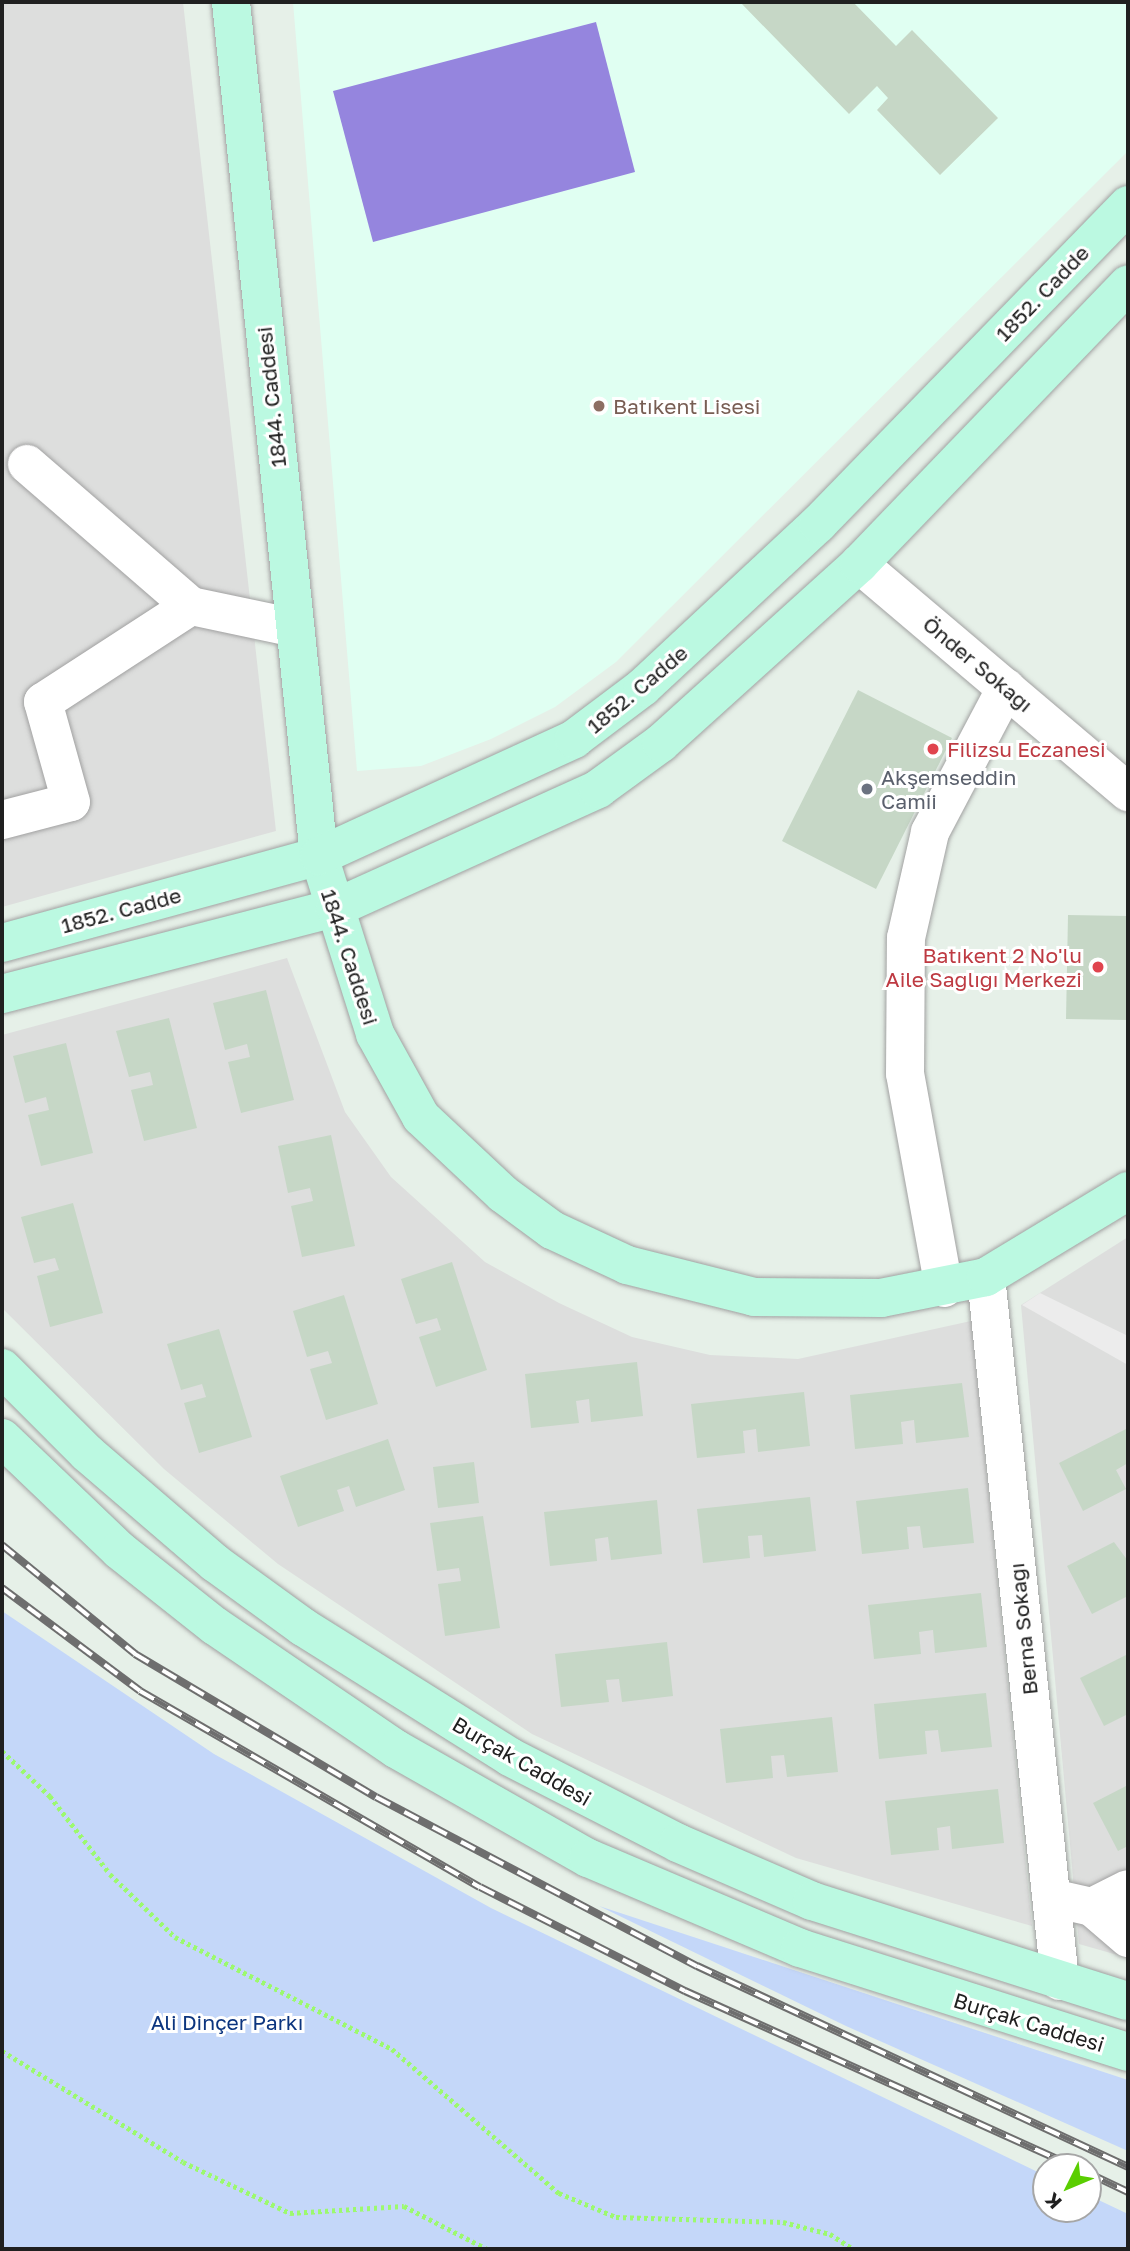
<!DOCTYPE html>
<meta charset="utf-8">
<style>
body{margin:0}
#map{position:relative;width:1130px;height:2251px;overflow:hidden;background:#e6f0e8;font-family:"Golos Text",sans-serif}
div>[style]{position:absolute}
.residential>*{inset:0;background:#dddedd}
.education>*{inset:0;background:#e0fff2}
.park>*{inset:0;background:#c4d7f9}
.pitch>*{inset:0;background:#9585de}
.parking>*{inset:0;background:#ececec}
.building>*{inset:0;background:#c6d7c6}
.path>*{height:4.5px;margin-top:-2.25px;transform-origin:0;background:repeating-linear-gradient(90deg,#9cf96e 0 3.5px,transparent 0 7px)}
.roads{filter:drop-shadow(0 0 2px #a1a1a1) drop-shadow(0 0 2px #a1a1a1)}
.street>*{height:38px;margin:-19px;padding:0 19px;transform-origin:19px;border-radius:19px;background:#fff}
.secondary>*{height:38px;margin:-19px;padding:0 19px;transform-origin:19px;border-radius:19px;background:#bbf9e1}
.rail>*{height:8px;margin-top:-4px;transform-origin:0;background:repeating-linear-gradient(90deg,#fff 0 16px,#6e6e6e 0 32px);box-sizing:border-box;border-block:2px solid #6e6e6e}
.dots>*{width:19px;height:19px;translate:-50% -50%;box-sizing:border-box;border:4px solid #fff;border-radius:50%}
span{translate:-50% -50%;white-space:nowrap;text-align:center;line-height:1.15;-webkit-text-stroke:6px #fff;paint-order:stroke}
.street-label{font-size:21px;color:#202020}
.education-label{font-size:21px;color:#785e54}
.left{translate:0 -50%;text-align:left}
.health-label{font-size:21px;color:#be3a42}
.right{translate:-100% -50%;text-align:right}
.worship-label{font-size:21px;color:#5b616d}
.park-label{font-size:21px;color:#0c357f}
.frame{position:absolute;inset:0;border:4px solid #202020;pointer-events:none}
.north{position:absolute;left:1032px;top:2153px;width:70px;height:70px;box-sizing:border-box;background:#fff;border:2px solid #a6a6a6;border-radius:50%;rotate:227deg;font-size:19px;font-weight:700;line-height:28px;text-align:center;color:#202020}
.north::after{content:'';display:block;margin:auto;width:24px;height:32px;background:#5ace01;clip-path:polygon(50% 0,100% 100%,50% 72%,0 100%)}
</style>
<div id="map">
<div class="residential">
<div style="clip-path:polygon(2px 2px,183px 2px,276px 831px,2px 907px)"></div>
<div style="clip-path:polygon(287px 958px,345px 1112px,391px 1177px,485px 1262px,559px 1303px,632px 1337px,710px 1355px,798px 1359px,971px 1321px,1032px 1926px,796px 1858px,532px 1734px,278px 1564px,164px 1469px,2px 1308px,2px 1035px)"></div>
<div style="clip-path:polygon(1128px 1237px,1128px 1958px,1079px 1944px,1021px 1305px)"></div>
</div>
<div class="education">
<div style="clip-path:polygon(293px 2px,1128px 2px,1128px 151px,616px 662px,555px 707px,491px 739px,421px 766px,357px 771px)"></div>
</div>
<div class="park">
<div style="clip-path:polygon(2px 1611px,214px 1754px,491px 1908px,1046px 2176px,1046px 2209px,1088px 2209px,1088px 2195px,1128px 2214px,1128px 2249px,2px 2249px)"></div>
<div style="clip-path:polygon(599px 1906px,1128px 2080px,1128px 2151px,846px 2026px)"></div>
</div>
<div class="pitch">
<div style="clip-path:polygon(596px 22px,635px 172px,373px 242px,333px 91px)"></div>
</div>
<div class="parking">
<div style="clip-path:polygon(1040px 1293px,1128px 1336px,1128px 1365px,1022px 1305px)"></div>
</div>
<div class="building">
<div style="clip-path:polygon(740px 2px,853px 2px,896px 46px,912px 30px,998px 118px,940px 175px,877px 110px,888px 98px,877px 86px,849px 114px)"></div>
<div style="clip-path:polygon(858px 690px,952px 738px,876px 889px,782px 841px)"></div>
<div style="clip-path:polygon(1068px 915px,1128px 916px,1128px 1020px,1066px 1019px)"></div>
<div style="clip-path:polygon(266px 990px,294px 1100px,241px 1113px,228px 1062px,250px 1057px,247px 1044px,225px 1050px,213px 1003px)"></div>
<div style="clip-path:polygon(169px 1018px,197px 1128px,144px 1141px,131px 1090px,153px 1085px,150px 1072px,129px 1077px,116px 1031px)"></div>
<div style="clip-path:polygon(66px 1043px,93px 1153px,41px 1166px,28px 1115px,49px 1110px,46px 1097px,25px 1103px,13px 1056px)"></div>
<div style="clip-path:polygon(331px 1135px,355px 1246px,302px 1257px,291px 1206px,313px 1201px,310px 1188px,288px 1193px,278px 1146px)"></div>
<div style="clip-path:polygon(73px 1203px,103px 1313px,50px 1327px,37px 1276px,59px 1270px,55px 1258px,34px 1263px,21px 1217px)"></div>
<div style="clip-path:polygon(452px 1262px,487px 1370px,436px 1387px,419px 1337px,441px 1330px,437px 1318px,416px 1324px,401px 1279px)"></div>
<div style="clip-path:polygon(344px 1295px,378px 1404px,326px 1420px,310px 1369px,332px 1363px,328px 1351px,307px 1357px,293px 1311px)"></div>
<div style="clip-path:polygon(219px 1329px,252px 1437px,199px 1453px,184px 1403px,206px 1397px,202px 1384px,181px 1390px,167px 1344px)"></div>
<div style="clip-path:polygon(637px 1362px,643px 1416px,591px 1422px,589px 1399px,576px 1401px,579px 1423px,531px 1428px,525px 1374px)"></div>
<div style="clip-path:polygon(962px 1383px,969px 1437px,916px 1443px,914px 1420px,901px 1422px,903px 1444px,855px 1449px,850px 1395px)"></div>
<div style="clip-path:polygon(804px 1392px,810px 1446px,758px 1452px,756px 1429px,743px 1431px,745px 1453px,697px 1458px,691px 1404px)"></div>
<div style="clip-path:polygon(1128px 1428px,1128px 1463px,1116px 1470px,1126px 1489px,1083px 1511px,1059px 1463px)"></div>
<div style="clip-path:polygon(388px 1439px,405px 1490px,356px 1507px,349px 1486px,337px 1490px,344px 1511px,298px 1527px,280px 1476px)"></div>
<div style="clip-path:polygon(474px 1462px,479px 1503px,438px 1508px,433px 1467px)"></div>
<div style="clip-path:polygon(968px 1488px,974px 1543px,923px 1548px,920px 1526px,907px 1527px,909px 1549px,862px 1554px,856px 1501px)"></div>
<div style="clip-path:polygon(810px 1497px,816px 1551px,764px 1557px,762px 1535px,748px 1536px,750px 1558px,703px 1563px,697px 1509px)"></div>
<div style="clip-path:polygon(657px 1500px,662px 1554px,611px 1560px,608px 1537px,595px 1539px,597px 1561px,550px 1566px,544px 1512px)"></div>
<div style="clip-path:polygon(483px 1516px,500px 1628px,445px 1636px,438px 1584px,461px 1581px,459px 1568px,437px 1571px,430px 1523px)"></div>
<div style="clip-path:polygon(1114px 1542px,1128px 1561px,1128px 1596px,1092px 1614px,1067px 1566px)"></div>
<div style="clip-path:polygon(981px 1593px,987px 1647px,935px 1653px,933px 1630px,919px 1632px,921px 1654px,874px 1659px,868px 1605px)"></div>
<div style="clip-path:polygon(667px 1642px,673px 1696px,622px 1702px,619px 1679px,606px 1680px,609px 1702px,561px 1707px,555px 1654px)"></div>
<div style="clip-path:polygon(1128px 1654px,1128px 1714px,1104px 1726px,1080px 1678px)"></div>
<div style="clip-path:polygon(986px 1693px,992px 1747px,941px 1752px,938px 1730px,925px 1731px,927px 1754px,879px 1759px,874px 1704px)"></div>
<div style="clip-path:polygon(832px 1717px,838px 1772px,787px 1777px,784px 1755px,771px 1756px,773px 1778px,726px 1783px,720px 1729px)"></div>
<div style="clip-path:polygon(1128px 1785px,1128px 1846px,1118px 1851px,1093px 1803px)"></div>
<div style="clip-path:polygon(998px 1789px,1004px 1843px,952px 1849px,950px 1826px,937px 1828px,939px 1850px,891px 1855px,885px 1801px)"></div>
</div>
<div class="path">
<div style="left:2px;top:1751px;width:66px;rotate:43.2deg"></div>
<div style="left:50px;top:1796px;width:98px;rotate:52.4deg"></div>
<div style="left:110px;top:1874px;width:91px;rotate:44.1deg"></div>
<div style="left:175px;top:1937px;width:244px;rotate:27.3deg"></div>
<div style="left:392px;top:2049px;width:221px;rotate:40.8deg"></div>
<div style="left:559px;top:2193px;width:62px;rotate:22.8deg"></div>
<div style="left:616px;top:2217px;width:167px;rotate:1.7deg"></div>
<div style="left:783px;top:2222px;width:49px;rotate:14.3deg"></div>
<div style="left:830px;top:2234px;width:27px;rotate:33deg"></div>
<div style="left:2px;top:2051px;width:212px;rotate:31.5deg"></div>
<div style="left:183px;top:2162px;width:119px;rotate:25.5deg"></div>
<div style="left:290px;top:2213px;width:114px;rotate:-3.5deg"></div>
<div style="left:404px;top:2206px;width:93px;rotate:27.4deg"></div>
</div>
<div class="roads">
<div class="street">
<div style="left:27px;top:464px;width:217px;rotate:40.9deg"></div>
<div style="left:859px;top:564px;width:353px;rotate:40.3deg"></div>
<div style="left:2px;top:820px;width:71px;rotate:-14.6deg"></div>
<div style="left:71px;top:802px;width:104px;rotate:-105.6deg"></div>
<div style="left:43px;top:702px;width:176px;rotate:-33deg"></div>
<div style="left:191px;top:606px;width:106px;rotate:11.9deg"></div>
<div style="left:986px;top:1277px;width:708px;rotate:84deg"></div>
<div style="left:944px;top:1288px;width:218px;rotate:-100.3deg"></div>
<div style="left:905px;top:1074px;width:136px;rotate:-89.6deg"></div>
<div style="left:906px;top:938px;width:109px;rotate:-77.2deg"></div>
<div style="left:930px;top:832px;width:163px;rotate:-62.2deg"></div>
<div style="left:1052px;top:1898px;width:41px;rotate:12.7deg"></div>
<div style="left:1092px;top:1907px;width:40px;rotate:-26.6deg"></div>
<div style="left:1092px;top:1907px;width:48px;rotate:40.7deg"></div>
</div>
<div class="secondary">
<div style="left:231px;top:2px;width:859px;rotate:84.12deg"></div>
<div style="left:319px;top:856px;width:187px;rotate:72.5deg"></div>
<div style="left:375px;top:1034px;width:95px;rotate:61deg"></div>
<div style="left:421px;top:1117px;width:112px;rotate:43.2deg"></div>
<div style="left:503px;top:1194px;width:61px;rotate:36.3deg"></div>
<div style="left:552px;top:1230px;width:83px;rotate:25deg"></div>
<div style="left:627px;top:1265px;width:131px;rotate:14.1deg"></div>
<div style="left:754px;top:1297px;width:127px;rotate:0.5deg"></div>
<div style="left:881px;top:1298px;width:107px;rotate:-11.3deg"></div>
<div style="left:986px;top:1277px;width:166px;rotate:-31.2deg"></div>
<div style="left:2px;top:943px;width:329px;rotate:-15.3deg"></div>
<div style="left:319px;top:856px;width:281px;rotate:-24.6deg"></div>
<div style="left:574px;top:739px;width:86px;rotate:-37deg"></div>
<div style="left:643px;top:687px;width:239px;rotate:-43deg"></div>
<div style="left:818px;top:524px;width:445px;rotate:-45.8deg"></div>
<div style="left:2px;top:994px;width:344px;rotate:-14.5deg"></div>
<div style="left:335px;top:908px;width:289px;rotate:-24.3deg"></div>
<div style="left:598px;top:789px;width:78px;rotate:-36.1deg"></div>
<div style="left:661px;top:743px;width:267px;rotate:-42.1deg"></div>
<div style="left:859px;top:564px;width:388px;rotate:-46.1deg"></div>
<div style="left:2px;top:1368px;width:120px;rotate:45deg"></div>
<div style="left:87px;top:1453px;width:169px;rotate:40.7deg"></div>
<div style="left:215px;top:1563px;width:109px;rotate:36deg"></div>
<div style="left:303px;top:1627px;width:244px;rotate:32.1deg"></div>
<div style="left:510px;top:1757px;width:189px;rotate:27.1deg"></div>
<div style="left:678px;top:1843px;width:146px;rotate:23.4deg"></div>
<div style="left:812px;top:1901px;width:331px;rotate:17.6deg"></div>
<div style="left:2px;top:1438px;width:162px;rotate:43.7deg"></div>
<div style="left:119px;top:1550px;width:122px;rotate:38.4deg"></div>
<div style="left:215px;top:1626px;width:219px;rotate:34.2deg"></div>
<div style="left:396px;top:1749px;width:221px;rotate:29.6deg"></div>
<div style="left:588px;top:1858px;width:230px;rotate:23deg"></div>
<div style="left:800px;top:1948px;width:344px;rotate:17.6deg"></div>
</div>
</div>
<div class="rail">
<div style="left:2px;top:1545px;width:172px;rotate:39.3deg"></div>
<div style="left:135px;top:1654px;width:280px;rotate:30.7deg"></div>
<div style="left:376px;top:1797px;width:363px;rotate:27.8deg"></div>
<div style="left:697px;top:1966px;width:476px;rotate:25deg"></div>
<div style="left:2px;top:1588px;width:172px;rotate:36.7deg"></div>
<div style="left:140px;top:1691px;width:392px;rotate:30deg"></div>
<div style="left:480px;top:1887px;width:230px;rotate:26.9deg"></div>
<div style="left:685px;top:1991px;width:428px;rotate:24.3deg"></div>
<div style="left:1088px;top:2173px;width:44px;rotate:25.4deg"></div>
</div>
<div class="dots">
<div style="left:599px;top:406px;background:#8d6e63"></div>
<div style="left:933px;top:749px;background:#e0444e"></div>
<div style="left:867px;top:789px;background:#6b7280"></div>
<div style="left:1098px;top:967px;background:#e0444e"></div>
</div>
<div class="street-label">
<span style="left:1042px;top:293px;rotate:-46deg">1852. Cadde</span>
<span style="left:271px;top:397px;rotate:-96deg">1844. Caddesi</span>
<span style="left:978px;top:664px;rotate:40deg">Önder Sokağı</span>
<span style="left:637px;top:689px;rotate:-40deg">1852. Cadde</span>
<span style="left:121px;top:910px;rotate:-15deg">1852. Cadde</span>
<span style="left:350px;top:957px;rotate:72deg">1844. Caddesi</span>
<span style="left:1023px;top:1629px;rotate:-96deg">Berna Sokağı</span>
<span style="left:522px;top:1761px;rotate:30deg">Burçak Caddesi</span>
<span style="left:1029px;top:2022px;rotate:17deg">Burçak Caddesi</span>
</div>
<div class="education-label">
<span class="left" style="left:613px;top:406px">Batıkent Lisesi</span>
</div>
<div class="health-label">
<span class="left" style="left:947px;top:749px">Filizsu Eczanesi</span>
<span class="right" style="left:1082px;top:967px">Batıkent 2 No'lu<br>Aile Sağlığı Merkezi</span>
</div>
<div class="worship-label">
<span class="left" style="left:881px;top:789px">Akşemseddin<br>Camii</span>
</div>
<div class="park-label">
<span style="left:227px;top:2022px">Ali Dinçer Parkı</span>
</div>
<div class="frame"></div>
<div class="north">K</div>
</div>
